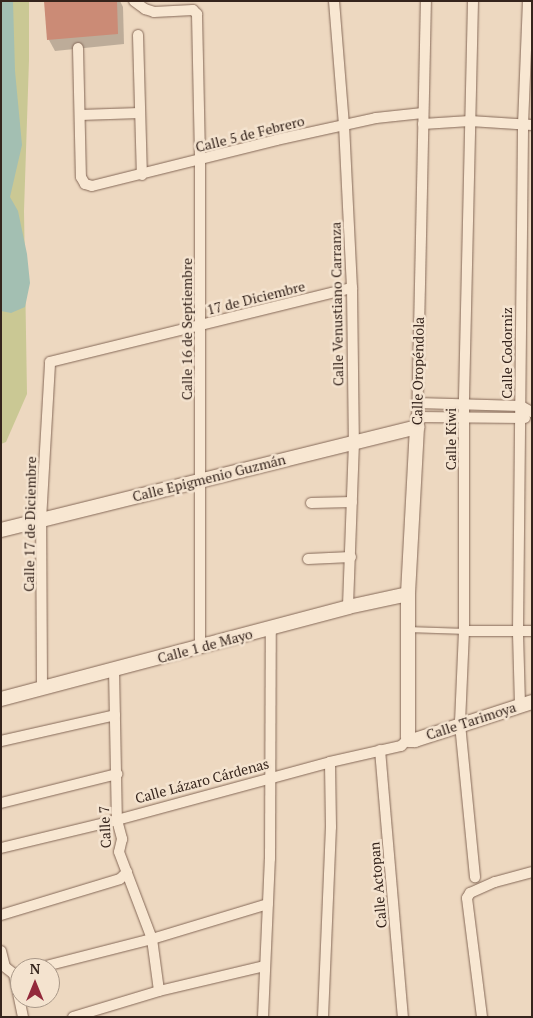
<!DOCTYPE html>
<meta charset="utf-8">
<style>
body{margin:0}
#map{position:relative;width:533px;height:1018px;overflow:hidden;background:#edd8c0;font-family:"PT Serif",serif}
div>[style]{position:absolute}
.green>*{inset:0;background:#cac894}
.water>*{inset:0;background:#a3bfb2}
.shadow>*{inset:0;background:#0003}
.building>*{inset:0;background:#cb8b76}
.roads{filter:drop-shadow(0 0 1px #856958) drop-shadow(0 0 1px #856958)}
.lane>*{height:5px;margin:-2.5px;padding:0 2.5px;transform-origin:2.5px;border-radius:2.5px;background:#f8e7d2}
.street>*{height:10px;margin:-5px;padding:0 5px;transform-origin:5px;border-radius:5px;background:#f8e7d2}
.secondary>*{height:14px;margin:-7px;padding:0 7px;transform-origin:7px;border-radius:7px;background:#f8e7d2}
span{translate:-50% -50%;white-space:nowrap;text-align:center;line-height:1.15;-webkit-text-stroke:5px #f4e3cf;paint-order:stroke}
.street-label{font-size:14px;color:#35241c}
.frame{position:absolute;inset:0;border:2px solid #35241c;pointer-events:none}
.north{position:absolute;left:10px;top:958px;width:50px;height:50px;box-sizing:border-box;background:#f4e3cf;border:1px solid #a89787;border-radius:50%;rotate:0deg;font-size:14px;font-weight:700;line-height:20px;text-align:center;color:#35241c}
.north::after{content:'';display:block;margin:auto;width:18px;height:22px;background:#93293b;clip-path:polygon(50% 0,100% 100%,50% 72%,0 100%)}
</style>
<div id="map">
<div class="green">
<div style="clip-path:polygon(1px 1px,29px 1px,29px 60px,24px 211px,27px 394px,6px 442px,1px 444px)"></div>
</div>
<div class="water">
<div style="clip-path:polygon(1px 1px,13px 1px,15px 71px,22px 145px,10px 197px,18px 211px,27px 254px,30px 283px,25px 307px,11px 313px,1px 311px)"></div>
</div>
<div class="shadow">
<div style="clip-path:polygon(57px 1px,120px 1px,123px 7px,124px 44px,55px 51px,49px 40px)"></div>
</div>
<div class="building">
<div style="clip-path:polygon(44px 1px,117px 1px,118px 34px,47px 40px)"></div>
</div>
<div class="roads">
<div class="lane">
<div style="left:409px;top:629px;width:55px;rotate:2.1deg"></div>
</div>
<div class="street">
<div style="left:134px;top:1px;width:14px;rotate:36deg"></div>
<div style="left:145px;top:9px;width:9px;rotate:18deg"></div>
<div style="left:154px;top:12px;width:39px;rotate:-3deg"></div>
<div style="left:193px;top:10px;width:6px;rotate:45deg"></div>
<div style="left:197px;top:14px;width:146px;rotate:88.8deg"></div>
<div style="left:200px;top:160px;width:488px;rotate:90deg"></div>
<div style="left:334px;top:1px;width:124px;rotate:85.4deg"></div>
<div style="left:344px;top:125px;width:163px;rotate:87.2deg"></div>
<div style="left:352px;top:288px;width:154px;rotate:89.3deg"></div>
<div style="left:354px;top:442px;width:165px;rotate:92.1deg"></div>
<div style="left:473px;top:1px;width:402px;rotate:91.3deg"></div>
<div style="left:464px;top:403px;width:228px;rotate:90deg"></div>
<div style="left:464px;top:631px;width:93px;rotate:92.5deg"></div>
<div style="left:460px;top:724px;width:154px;rotate:84.4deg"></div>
<div style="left:138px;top:35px;width:140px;rotate:88.4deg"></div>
<div style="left:78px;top:48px;width:129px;rotate:88.7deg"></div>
<div style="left:81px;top:177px;width:8px;rotate:60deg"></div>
<div style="left:85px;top:184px;width:7px;rotate:16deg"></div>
<div style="left:92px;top:186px;width:190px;rotate:-14deg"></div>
<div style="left:276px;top:140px;width:102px;rotate:-12.4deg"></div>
<div style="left:376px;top:118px;width:47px;rotate:-6.1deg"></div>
<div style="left:80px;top:115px;width:60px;rotate:-1.9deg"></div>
<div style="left:423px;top:124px;width:47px;rotate:-3.7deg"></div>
<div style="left:470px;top:121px;width:62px;rotate:3.7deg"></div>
<div style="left:417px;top:403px;width:104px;rotate:1.7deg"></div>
<div style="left:521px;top:406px;width:13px;rotate:29deg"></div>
<div style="left:416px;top:417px;width:109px;rotate:0.5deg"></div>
<div style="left:417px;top:427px;width:426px;rotate:-88.8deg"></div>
<div style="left:311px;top:503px;width:41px;rotate:-1.4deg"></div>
<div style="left:308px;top:559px;width:43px;rotate:-2.7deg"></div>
<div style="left:464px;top:631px;width:68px"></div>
<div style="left:114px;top:669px;width:151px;rotate:88.9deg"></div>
<div style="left:117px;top:820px;width:20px;rotate:75deg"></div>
<div style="left:122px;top:839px;width:13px;rotate:103deg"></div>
<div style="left:119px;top:852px;width:93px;rotate:69.2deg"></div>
<div style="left:152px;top:939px;width:52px;rotate:82.3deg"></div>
<div style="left:42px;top:688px;width:168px;rotate:-90.3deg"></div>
<div style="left:41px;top:520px;width:158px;rotate:-86.7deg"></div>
<div style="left:50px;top:362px;width:311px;rotate:-13.8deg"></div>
<div style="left:520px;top:705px;width:73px;rotate:-91.6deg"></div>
<div style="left:518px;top:632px;width:507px;rotate:-89.43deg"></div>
<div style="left:523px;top:125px;width:124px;rotate:-87.7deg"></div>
<div style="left:1px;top:741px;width:117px;rotate:-12.8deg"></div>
<div style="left:380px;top:750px;width:268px;rotate:85.1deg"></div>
<div style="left:1px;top:803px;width:120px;rotate:-14deg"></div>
<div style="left:1px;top:848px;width:119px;rotate:-13.6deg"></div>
<div style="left:117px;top:820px;width:221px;rotate:-15.2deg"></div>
<div style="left:330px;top:762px;width:73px;rotate:-12.7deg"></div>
<div style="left:401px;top:746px;width:10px;rotate:-45deg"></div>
<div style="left:1px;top:915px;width:124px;rotate:-16.8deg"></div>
<div style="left:120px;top:879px;width:10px;rotate:-45deg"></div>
<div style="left:1px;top:951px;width:16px;rotate:76deg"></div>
<div style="left:5px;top:967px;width:11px;rotate:38deg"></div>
<div style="left:14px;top:974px;width:44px;rotate:78.2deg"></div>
<div style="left:38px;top:968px;width:118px;rotate:-14.3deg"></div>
<div style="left:152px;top:939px;width:121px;rotate:-16.8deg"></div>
<div style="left:73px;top:1017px;width:90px;rotate:-16.8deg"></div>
<div style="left:159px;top:991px;width:109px;rotate:-13.3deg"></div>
<div style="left:263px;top:1017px;width:158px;rotate:-87.5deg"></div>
<div style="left:270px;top:859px;width:231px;rotate:-89.8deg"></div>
<div style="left:323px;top:1017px;width:190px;rotate:-87.6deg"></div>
<div style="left:331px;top:827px;width:65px;rotate:-90.9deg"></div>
<div style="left:482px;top:1017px;width:120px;rotate:-97.2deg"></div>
<div style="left:467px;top:898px;width:6px;rotate:-59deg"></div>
<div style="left:470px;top:893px;width:27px;rotate:-24deg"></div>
<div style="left:495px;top:882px;width:38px;rotate:-15deg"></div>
</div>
<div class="secondary">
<div style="left:1px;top:530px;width:429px;rotate:-13.9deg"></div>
<div style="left:417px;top:427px;width:167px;rotate:93.1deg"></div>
<div style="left:408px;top:594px;width:143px;rotate:90deg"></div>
<div style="left:408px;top:737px;width:3px;rotate:72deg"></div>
<div style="left:409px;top:740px;width:6px"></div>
<div style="left:415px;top:740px;width:123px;rotate:-18deg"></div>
<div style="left:1px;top:699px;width:359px;rotate:-14.8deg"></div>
<div style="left:348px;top:607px;width:61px;rotate:-12.2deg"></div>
</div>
</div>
<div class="street-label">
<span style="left:250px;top:134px;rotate:-14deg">Calle 5 de Febrero</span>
<span style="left:256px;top:298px;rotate:-14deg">17 de Diciembre</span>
<span style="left:337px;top:304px;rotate:-91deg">Calle Venustiano Carranza</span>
<span style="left:187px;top:329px;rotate:-90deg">Calle 16 de Septiembre</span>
<span style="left:507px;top:353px;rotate:-90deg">Calle Codorniz</span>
<span style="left:418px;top:371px;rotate:-89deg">Calle Oropéndola</span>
<span style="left:451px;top:439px;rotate:-90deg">Calle Kiwi</span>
<span style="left:209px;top:478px;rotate:-14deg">Calle Epigmenio Guzmán</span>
<span style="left:30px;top:524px;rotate:-89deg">Calle 17 de Diciembre</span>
<span style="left:205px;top:646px;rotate:-15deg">Calle 1 de Mayo</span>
<span style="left:471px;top:721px;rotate:-18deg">Calle Tarimoya</span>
<span style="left:202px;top:781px;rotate:-15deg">Calle Lázaro Cárdenas</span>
<span style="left:105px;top:827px;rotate:-93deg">Calle 7</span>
<span style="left:378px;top:885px;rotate:-95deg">Calle Actopan</span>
</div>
<div class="frame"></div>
<div class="north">N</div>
</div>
